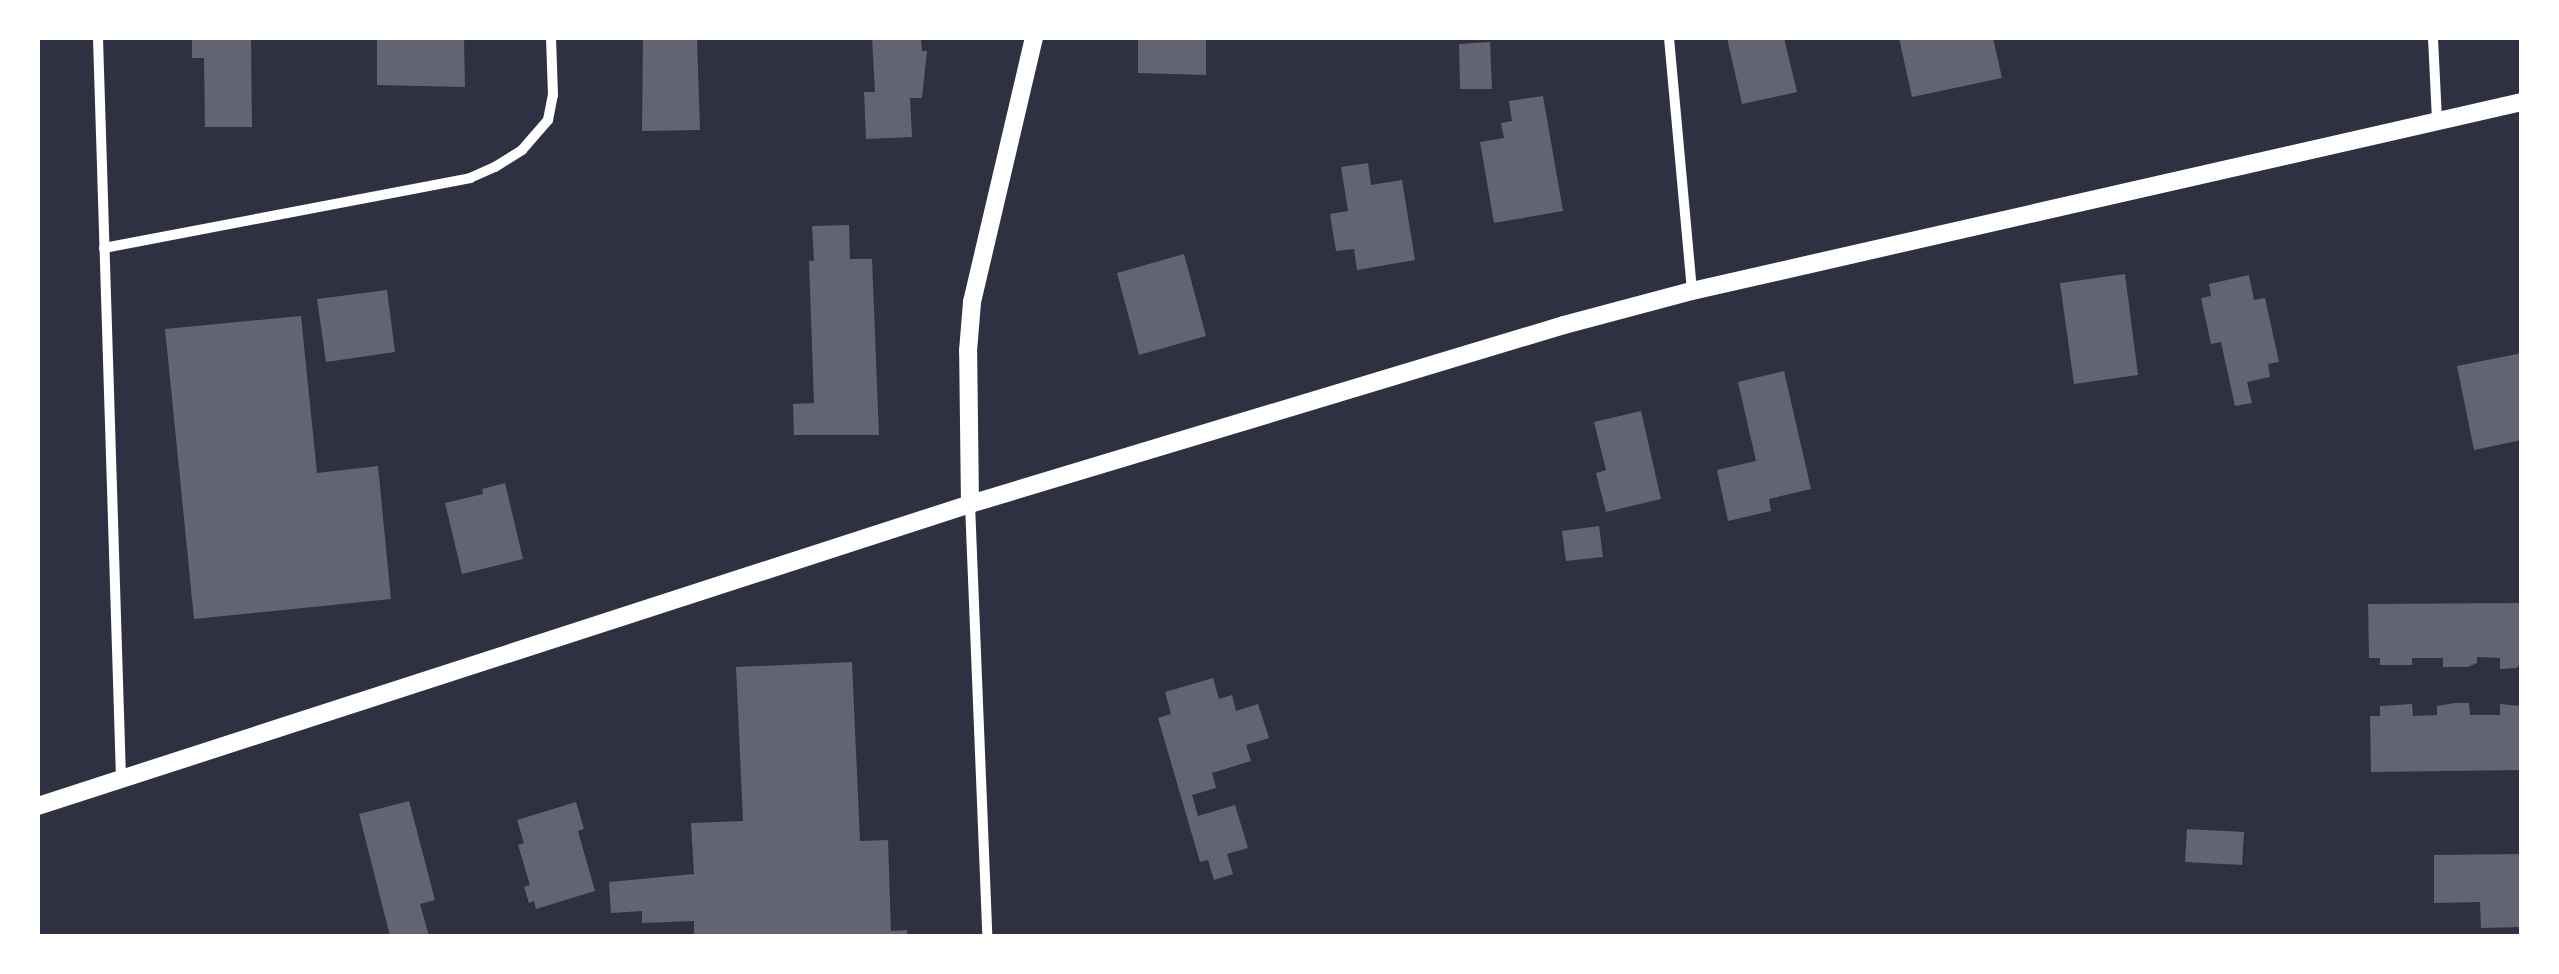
<!DOCTYPE html>
<style>
body{margin:0}
#map{position:relative;width:2559px;height:974px;overflow:hidden;background:#2d3142;font-family:"Varela Round",sans-serif}
div>[style]{position:absolute}
.building>*{inset:0;background:#626471}
.minor>*{height:10px;margin:-5px;padding:0 5px;transform-origin:5px;border-radius:5px;background:#fff}
.tertiary>*{height:18px;margin:-9px;padding:0 9px;transform-origin:9px;border-radius:9px;background:#fff}
span{translate:-50% -50%;white-space:nowrap;text-align:center;line-height:1.15;-webkit-text-stroke:10px #fff;paint-order:stroke}
.frame{position:absolute;inset:0;border:40px solid #fff;pointer-events:none}
</style>
<div id="map">
<div class="building">
<div style="clip-path:polygon(192px 38px,251px 38px,252px 127px,205px 127px,204px 58px,192px 58px)"></div>
<div style="clip-path:polygon(377px 38px,464px 38px,465px 87px,377px 85px)"></div>
<div style="clip-path:polygon(643px 38px,697px 38px,700px 130px,642px 131px)"></div>
<div style="clip-path:polygon(872px 38px,921px 38px,922px 51px,927px 51px,922px 98px,910px 98px,912px 137px,866px 139px,864px 92px,875px 92px)"></div>
<div style="clip-path:polygon(1138px 38px,1206px 38px,1206px 75px,1138px 73px)"></div>
<div style="clip-path:polygon(1727px 38px,1784px 38px,1797px 92px,1742px 104px)"></div>
<div style="clip-path:polygon(1899px 38px,1993px 38px,2002px 78px,1912px 97px)"></div>
<div style="clip-path:polygon(1490px 42px,1492px 89px,1460px 89px,1459px 44px)"></div>
<div style="clip-path:polygon(1543px 96px,1563px 211px,1494px 223px,1480px 142px,1504px 138px,1501px 123px,1512px 121px,1509px 101px)"></div>
<div style="clip-path:polygon(1368px 163px,1371px 185px,1402px 180px,1415px 260px,1357px 270px,1354px 249px,1336px 251px,1330px 214px,1348px 211px,1341px 167px)"></div>
<div style="clip-path:polygon(849px 225px,850px 259px,872px 259px,879px 435px,794px 435px,793px 404px,814px 403px,809px 261px,814px 261px,812px 226px)"></div>
<div style="clip-path:polygon(1184px 254px,1206px 336px,1139px 355px,1117px 273px)"></div>
<div style="clip-path:polygon(2125px 274px,2138px 375px,2074px 384px,2060px 283px)"></div>
<div style="clip-path:polygon(2249px 275px,2254px 300px,2265px 298px,2279px 362px,2268px 364px,2270px 377px,2247px 382px,2252px 403px,2235px 406px,2221px 342px,2211px 344px,2201px 298px,2211px 296px,2209px 284px)"></div>
<div style="clip-path:polygon(387px 290px,395px 352px,326px 362px,317px 299px)"></div>
<div style="clip-path:polygon(301px 316px,317px 473px,378px 466px,391px 599px,194px 619px,165px 329px)"></div>
<div style="clip-path:polygon(2522px 353px,2522px 440px,2474px 450px,2457px 366px)"></div>
<div style="clip-path:polygon(1784px 371px,1811px 489px,1769px 499px,1771px 511px,1728px 521px,1717px 470px,1756px 461px,1738px 382px)"></div>
<div style="clip-path:polygon(1641px 411px,1661px 499px,1606px 512px,1596px 473px,1606px 470px,1594px 422px)"></div>
<div style="clip-path:polygon(505px 483px,523px 559px,462px 574px,445px 503px,483px 494px,482px 489px)"></div>
<div style="clip-path:polygon(1599px 526px,1603px 557px,1566px 561px,1562px 531px)"></div>
<div style="clip-path:polygon(2522px 603px,2522px 664px,2516px 668px,2500px 669px,2500px 658px,2477px 657px,2477px 663px,2468px 667px,2443px 667px,2443px 658px,2412px 658px,2412px 665px,2380px 665px,2380px 658px,2369px 658px,2368px 604px)"></div>
<div style="clip-path:polygon(852px 662px,860px 841px,888px 840px,891px 931px,907px 930px,907px 936px,694px 936px,694px 921px,642px 923px,642px 911px,611px 913px,609px 882px,694px 874px,691px 823px,743px 821px,736px 667px)"></div>
<div style="clip-path:polygon(1213px 678px,1219px 699px,1232px 695px,1236px 711px,1258px 704px,1269px 738px,1246px 745px,1251px 761px,1212px 773px,1216px 788px,1192px 795px,1198px 816px,1235px 805px,1248px 848px,1227px 854px,1233px 874px,1214px 880px,1208px 860px,1200px 862px,1158px 718px,1171px 714px,1165px 692px)"></div>
<div style="clip-path:polygon(2455px 703px,2469px 703px,2470px 715px,2500px 715px,2500px 704px,2522px 706px,2522px 770px,2371px 772px,2370px 716px,2380px 716px,2380px 706px,2412px 704px,2413px 716px,2437px 715px,2437px 706px)"></div>
<div style="clip-path:polygon(409px 801px,435px 900px,420px 904px,429px 936px,390px 936px,359px 814px)"></div>
<div style="clip-path:polygon(576px 802px,584px 829px,578px 831px,595px 891px,536px 909px,534px 901px,529px 903px,524px 887px,530px 885px,518px 845px,524px 843px,517px 820px)"></div>
<div style="clip-path:polygon(2187px 829px,2244px 832px,2242px 865px,2185px 862px)"></div>
<div style="clip-path:polygon(2522px 854px,2522px 927px,2481px 928px,2480px 902px,2434px 903px,2434px 855px)"></div>
</div>
<div class="minor">
<div style="left:98px;top:38px;width:740px;rotate:88.22deg"></div>
<div style="left:1669px;top:38px;width:254px;rotate:84.8deg"></div>
<div style="left:2433px;top:38px;width:81px;rotate:87.2deg"></div>
<div style="left:104px;top:248px;width:373px;rotate:-10.8deg"></div>
<div style="left:470px;top:178px;width:27px;rotate:-24deg"></div>
<div style="left:495px;top:167px;width:32px;rotate:-32deg"></div>
<div style="left:522px;top:150px;width:40px;rotate:-49deg"></div>
<div style="left:548px;top:120px;width:25px;rotate:-79deg"></div>
<div style="left:553px;top:95px;width:57px;rotate:-92deg"></div>
<div style="left:970px;top:504px;width:432px;rotate:87.7deg"></div>
</div>
<div class="tertiary">
<div style="left:970px;top:504px;width:153px;rotate:-90.7deg"></div>
<div style="left:968px;top:351px;width:49px;rotate:-85.3deg"></div>
<div style="left:972px;top:302px;width:271px;rotate:-76.8deg"></div>
<div style="left:38px;top:806px;width:980px;rotate:-17.95deg"></div>
<div style="left:970px;top:504px;width:620px;rotate:-16.77deg"></div>
<div style="left:1564px;top:325px;width:132px;rotate:-14.9deg"></div>
<div style="left:1692px;top:291px;width:851px;rotate:-12.83deg"></div>
</div>
<div class="frame"></div>
</div>
